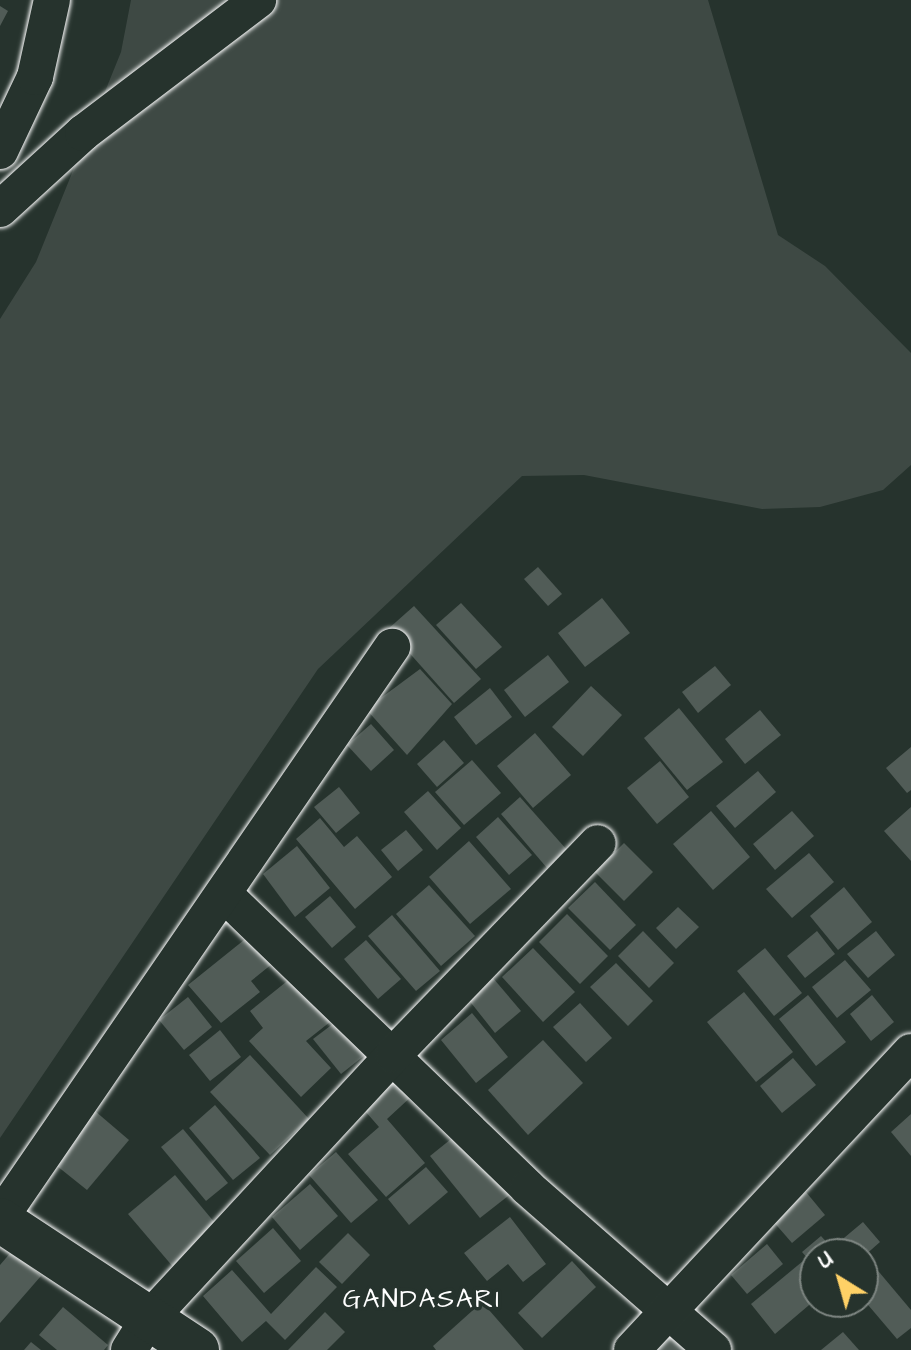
<!DOCTYPE html>
<style>
body{margin:0}
#map{position:relative;width:911px;height:1350px;overflow:hidden;background:#26332d;font-family:"Architects Daughter",sans-serif}
div>[style]{position:absolute}
.green>*{inset:0;background:#3e4944}
.building>*{inset:0;background:#515c57}
.roads{filter:drop-shadow(0 0 2px #fff) drop-shadow(0 0 2px #fff)}
.minor>*{height:36px;margin:-18px;padding:0 18px;transform-origin:18px;border-radius:18px;background:#26332d}
.tertiary>*{height:44px;margin:-22px;padding:0 22px;transform-origin:22px;border-radius:22px;background:#26332d}
span{translate:-50% -50%;white-space:nowrap;text-align:center;line-height:1.15;-webkit-text-stroke:7px #26332d;paint-order:stroke}
.quarter-label{font-size:26px;color:#fff;letter-spacing:2px}
.north{position:absolute;left:799px;top:1238px;width:80px;height:80px;box-sizing:border-box;background:#26332d;border:2px solid #7d8581;border-radius:50%;rotate:323deg;font-size:22px;font-weight:700;line-height:32px;text-align:center;color:#fff}
.north::after{content:'';display:block;margin:auto;width:28px;height:36px;background:#ffd166;clip-path:polygon(50% 0,100% 100%,50% 72%,0 100%)}
</style>
<div id="map">
<div class="green">
<div style="clip-path:polygon(131px 0,708px 0,778px 235px,825px 266px,911px 353px,911px 465px,883px 490px,820px 507px,762px 509px,584px 475px,522px 476px,318px 669px,0 1138px,0 319px,36px 262px,121px 52px)"></div>
</div>
<div class="building">
<div style="clip-path:polygon(0 6px,8px 11px,0 26px)"></div>
<div style="clip-path:polygon(538px 567px,562px 594px,548px 606px,524px 579px)"></div>
<div style="clip-path:polygon(602px 598px,630px 633px,585px 667px,558px 633px)"></div>
<div style="clip-path:polygon(461px 603px,502px 647px,476px 669px,436px 625px)"></div>
<div style="clip-path:polygon(414px 606px,481px 679px,454px 703px,388px 629px)"></div>
<div style="clip-path:polygon(548px 655px,569px 682px,525px 717px,504px 690px)"></div>
<div style="clip-path:polygon(715px 666px,731px 685px,698px 713px,682px 692px)"></div>
<div style="clip-path:polygon(420px 669px,452px 704px,407px 755px,366px 709px)"></div>
<div style="clip-path:polygon(591px 686px,622px 715px,583px 756px,552px 727px)"></div>
<div style="clip-path:polygon(490px 688px,512px 717px,476px 745px,454px 717px)"></div>
<div style="clip-path:polygon(679px 708px,723px 762px,687px 790px,644px 738px)"></div>
<div style="clip-path:polygon(760px 710px,781px 735px,745px 764px,725px 739px)"></div>
<div style="clip-path:polygon(371px 724px,394px 750px,371px 771px,347px 745px)"></div>
<div style="clip-path:polygon(535px 733px,571px 775px,533px 808px,497px 766px)"></div>
<div style="clip-path:polygon(444px 740px,464px 763px,437px 787px,417px 764px)"></div>
<div style="clip-path:polygon(911px 747px,911px 790px,907px 793px,886px 768px)"></div>
<div style="clip-path:polygon(472px 760px,501px 793px,464px 825px,435px 792px)"></div>
<div style="clip-path:polygon(660px 761px,689px 797px,657px 824px,627px 788px)"></div>
<div style="clip-path:polygon(758px 771px,776px 792px,735px 828px,716px 806px)"></div>
<div style="clip-path:polygon(339px 787px,360px 813px,336px 833px,314px 807px)"></div>
<div style="clip-path:polygon(428px 791px,461px 828px,437px 850px,404px 812px)"></div>
<div style="clip-path:polygon(520px 797px,567px 850px,547px 868px,501px 814px)"></div>
<div style="clip-path:polygon(911px 807px,911px 861px,884px 831px)"></div>
<div style="clip-path:polygon(711px 811px,750px 857px,713px 890px,673px 844px)"></div>
<div style="clip-path:polygon(792px 811px,814px 836px,775px 870px,753px 844px)"></div>
<div style="clip-path:polygon(498px 817px,532px 855px,509px 875px,476px 837px)"></div>
<div style="clip-path:polygon(320px 818px,344px 847px,357px 836px,392px 877px,355px 909px,296px 839px)"></div>
<div style="clip-path:polygon(406px 830px,423px 850px,398px 871px,381px 850px)"></div>
<div style="clip-path:polygon(469px 841px,511px 889px,470px 924px,429px 877px)"></div>
<div style="clip-path:polygon(624px 843px,653px 872px,624px 901px,595px 872px)"></div>
<div style="clip-path:polygon(297px 846px,330px 888px,295px 917px,263px 874px)"></div>
<div style="clip-path:polygon(809px 853px,834px 882px,792px 918px,766px 889px)"></div>
<div style="clip-path:polygon(595px 882px,636px 925px,610px 950px,568px 908px)"></div>
<div style="clip-path:polygon(429px 885px,475px 936px,441px 966px,396px 914px)"></div>
<div style="clip-path:polygon(844px 887px,872px 922px,838px 950px,810px 916px)"></div>
<div style="clip-path:polygon(330px 896px,356px 927px,332px 948px,305px 917px)"></div>
<div style="clip-path:polygon(678px 907px,699px 927px,676px 949px,656px 928px)"></div>
<div style="clip-path:polygon(567px 914px,608px 956px,580px 984px,539px 942px)"></div>
<div style="clip-path:polygon(392px 915px,440px 971px,416px 991px,368px 936px)"></div>
<div style="clip-path:polygon(643px 931px,674px 963px,649px 988px,618px 956px)"></div>
<div style="clip-path:polygon(817px 931px,835px 954px,805px 978px,787px 956px)"></div>
<div style="clip-path:polygon(876px 931px,895px 955px,868px 978px,847px 954px)"></div>
<div style="clip-path:polygon(249px 936px,272px 964px,251px 981px,260px 992px,221px 1023px,188px 985px)"></div>
<div style="clip-path:polygon(366px 940px,401px 979px,378px 999px,344px 959px)"></div>
<div style="clip-path:polygon(533px 948px,575px 992px,543px 1022px,502px 977px)"></div>
<div style="clip-path:polygon(765px 948px,802px 993px,774px 1016px,737px 971px)"></div>
<div style="clip-path:polygon(845px 960px,871px 990px,837px 1018px,812px 987px)"></div>
<div style="clip-path:polygon(616px 963px,653px 1001px,628px 1026px,590px 987px)"></div>
<div style="clip-path:polygon(291px 978px,330px 1022px,306px 1041px,331px 1068px,301px 1097px,249px 1041px,263px 1028px,250px 1011px)"></div>
<div style="clip-path:polygon(493px 978px,521px 1011px,495px 1033px,468px 999px)"></div>
<div style="clip-path:polygon(744px 992px,793px 1052px,756px 1082px,707px 1022px)"></div>
<div style="clip-path:polygon(808px 995px,846px 1042px,816px 1066px,779px 1019px)"></div>
<div style="clip-path:polygon(872px 995px,894px 1022px,871px 1041px,850px 1014px)"></div>
<div style="clip-path:polygon(188px 997px,212px 1027px,184px 1050px,159px 1020px)"></div>
<div style="clip-path:polygon(580px 1003px,612px 1038px,586px 1062px,553px 1027px)"></div>
<div style="clip-path:polygon(472px 1013px,508px 1057px,476px 1083px,441px 1040px)"></div>
<div style="clip-path:polygon(342px 1017px,370px 1051px,341px 1074px,313px 1039px)"></div>
<div style="clip-path:polygon(220px 1030px,241px 1057px,210px 1081px,189px 1055px)"></div>
<div style="clip-path:polygon(543px 1040px,583px 1083px,528px 1135px,488px 1090px)"></div>
<div style="clip-path:polygon(250px 1055px,309px 1119px,270px 1155px,210px 1092px)"></div>
<div style="clip-path:polygon(793px 1058px,816px 1085px,782px 1113px,760px 1086px)"></div>
<div style="clip-path:polygon(393px 1073px,413px 1095px,387px 1119px,425px 1163px,386px 1197px,348px 1154px,379px 1127px,359px 1104px)"></div>
<div style="clip-path:polygon(215px 1105px,260px 1158px,233px 1180px,189px 1128px)"></div>
<div style="clip-path:polygon(95px 1111px,129px 1140px,87px 1190px,52px 1162px)"></div>
<div style="clip-path:polygon(911px 1114px,911px 1156px,891px 1132px)"></div>
<div style="clip-path:polygon(466px 1127px,517px 1189px,480px 1218px,430px 1156px)"></div>
<div style="clip-path:polygon(183px 1129px,228px 1183px,206px 1201px,161px 1147px)"></div>
<div style="clip-path:polygon(336px 1152px,378px 1200px,351px 1223px,309px 1175px)"></div>
<div style="clip-path:polygon(426px 1167px,448px 1192px,409px 1225px,388px 1199px)"></div>
<div style="clip-path:polygon(175px 1175px,220px 1229px,174px 1268px,128px 1214px)"></div>
<div style="clip-path:polygon(310px 1184px,338px 1216px,300px 1250px,272px 1217px)"></div>
<div style="clip-path:polygon(806px 1192px,825px 1215px,792px 1243px,772px 1220px)"></div>
<div style="clip-path:polygon(510px 1217px,546px 1264px,523px 1282px,508px 1264px,487px 1281px,464px 1253px)"></div>
<div style="clip-path:polygon(863px 1222px,880px 1242px,863px 1257px,815px 1254px,815px 1267px,802px 1252px,821px 1236px,832px 1248px)"></div>
<div style="clip-path:polygon(273px 1228px,301px 1261px,264px 1293px,236px 1261px)"></div>
<div style="clip-path:polygon(348px 1233px,370px 1255px,342px 1284px,319px 1262px)"></div>
<div style="clip-path:polygon(767px 1244px,783px 1264px,747px 1294px,731px 1275px)"></div>
<div style="clip-path:polygon(12px 1251px,41px 1276px,0 1323px,0 1265px)"></div>
<div style="clip-path:polygon(572px 1261px,596px 1287px,542px 1338px,518px 1313px)"></div>
<div style="clip-path:polygon(803px 1261px,815px 1275px,815px 1300px,775px 1334px,751px 1304px)"></div>
<div style="clip-path:polygon(874px 1266px,911px 1310px,911px 1328px,897px 1339px,863px 1299px,863px 1276px)"></div>
<div style="clip-path:polygon(316px 1267px,337px 1287px,285px 1340px,266px 1321px,242px 1342px,203px 1296px,232px 1270px,271px 1314px)"></div>
<div style="clip-path:polygon(482px 1302px,524px 1350px,436px 1350px,433px 1346px)"></div>
<div style="clip-path:polygon(63px 1307px,108px 1345px,104px 1350px,57px 1350px,39px 1335px)"></div>
<div style="clip-path:polygon(325px 1312px,345px 1332px,327px 1350px,288px 1350px)"></div>
<div style="clip-path:polygon(673px 1329px,686px 1350px,648px 1350px)"></div>
<div style="clip-path:polygon(843px 1332px,859px 1350px,821px 1350px)"></div>
<div style="clip-path:polygon(31px 1342px,41px 1350px,24px 1350px)"></div>
</div>
<div class="roads">
<div class="minor">
<div style="left:0;top:151px;width:82px;rotate:-64.7deg"></div>
<div style="left:35px;top:77px;width:79px;rotate:-77.6deg"></div>
<div style="left:0;top:209px;width:113px;rotate:-42.5deg"></div>
<div style="left:83px;top:133px;width:220px;rotate:-37.2deg"></div>
<div style="left:225px;top:895px;width:421px;rotate:44deg"></div>
<div style="left:528px;top:1188px;width:246px;rotate:41.2deg"></div>
<div style="left:0;top:1218px;width:693px;rotate:-55.53deg"></div>
<div style="left:129px;top:1350px;width:34px;rotate:-58deg"></div>
<div style="left:147px;top:1321px;width:364px;rotate:-47.2deg"></div>
<div style="left:394px;top:1054px;width:293px;rotate:-46deg"></div>
<div style="left:632px;top:1350px;width:408px;rotate:-46.9deg"></div>
</div>
<div class="tertiary">
<div style="left:0;top:1220px;width:236px;rotate:33.4deg"></div>
</div>
</div>
<div class="quarter-label">
<span style="left:422px;top:1300px">GANDASARI</span>
</div>
<div class="north">U</div>
</div>
